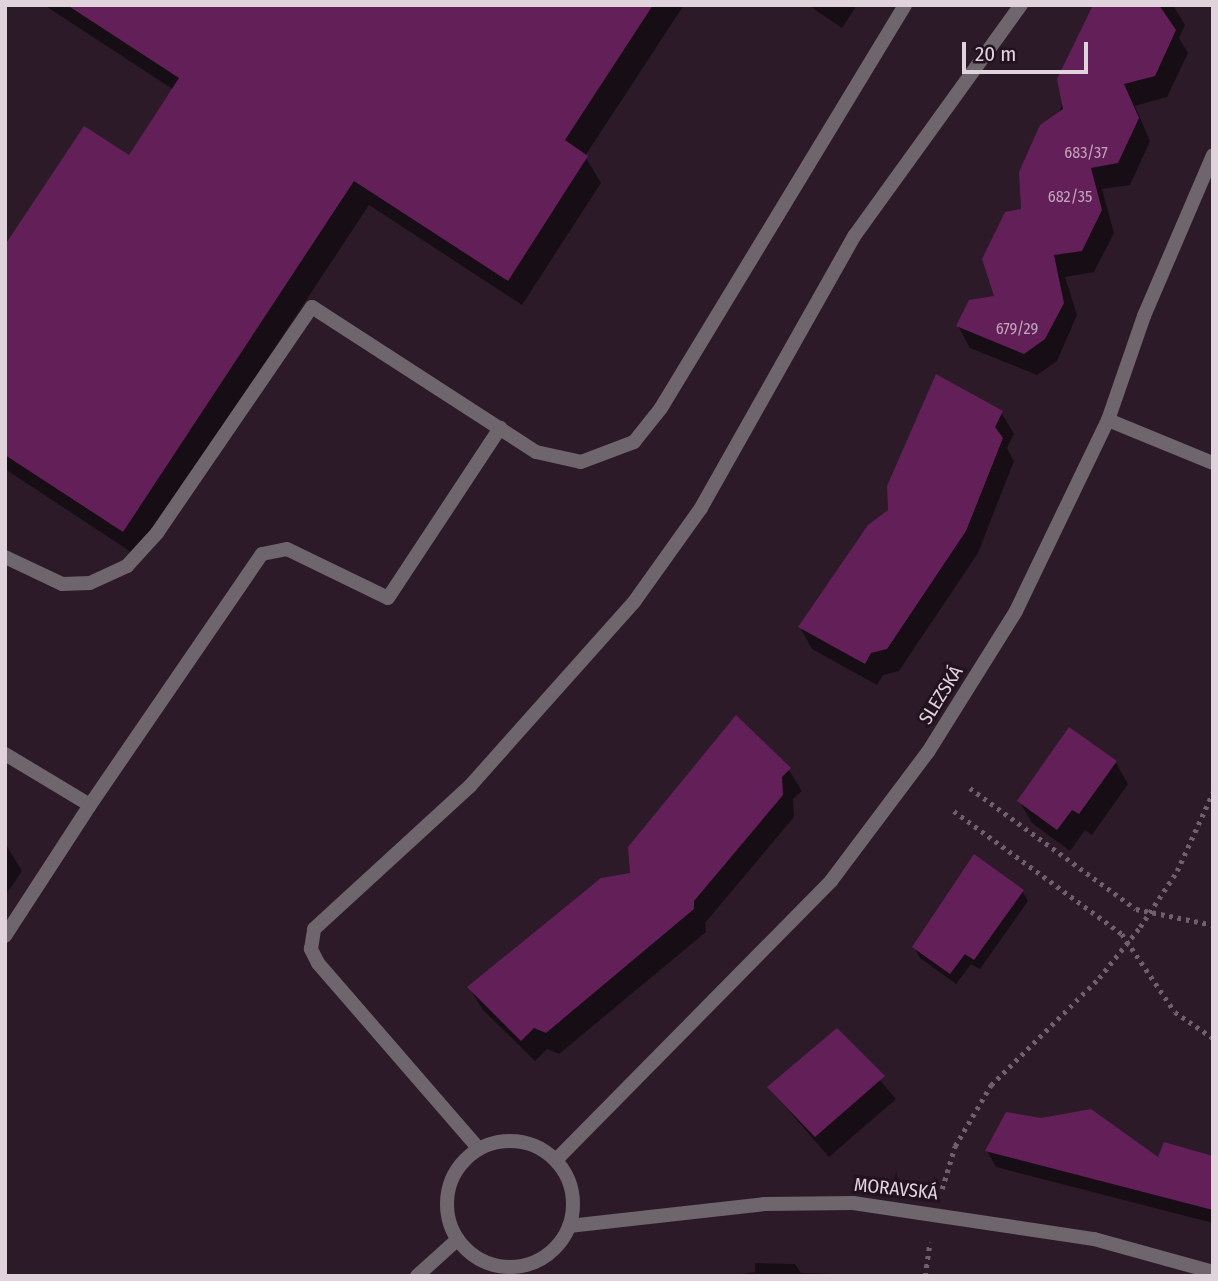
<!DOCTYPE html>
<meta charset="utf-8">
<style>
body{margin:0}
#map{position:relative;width:1218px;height:1281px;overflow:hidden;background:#2c1a28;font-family:"Fira Sans Condensed",sans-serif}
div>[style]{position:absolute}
.shadow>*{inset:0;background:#0007}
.building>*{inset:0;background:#631f58}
.path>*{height:4.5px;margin-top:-2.25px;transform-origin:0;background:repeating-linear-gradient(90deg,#70606c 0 3.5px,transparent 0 8.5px)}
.service>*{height:14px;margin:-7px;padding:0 7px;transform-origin:7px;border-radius:7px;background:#6f656c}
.minor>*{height:14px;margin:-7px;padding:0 7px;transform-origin:7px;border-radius:7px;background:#6f656c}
.minor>.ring{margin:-7px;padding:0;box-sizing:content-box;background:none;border:14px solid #6f656c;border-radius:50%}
span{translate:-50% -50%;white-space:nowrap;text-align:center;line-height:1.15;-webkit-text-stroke:6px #22111e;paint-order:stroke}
.number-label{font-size:16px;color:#c1a6bb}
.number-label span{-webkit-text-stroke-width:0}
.street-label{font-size:19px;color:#e0d3dc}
.frame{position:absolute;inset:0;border:7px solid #e0d3dc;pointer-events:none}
.scale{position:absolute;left:962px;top:42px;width:126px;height:32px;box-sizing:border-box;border:4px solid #e0d3dc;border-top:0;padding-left:9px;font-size:21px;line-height:24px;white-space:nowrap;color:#e0d3dc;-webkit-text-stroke:5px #22111e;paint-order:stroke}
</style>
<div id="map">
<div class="shadow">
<div style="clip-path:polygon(44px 5px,684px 5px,585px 156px,601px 183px,522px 305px,369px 205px,137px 556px,5px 469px,5px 248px,129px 157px,174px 90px)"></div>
<div style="clip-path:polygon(808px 5px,857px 5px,842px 28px)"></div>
<div style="clip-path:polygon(1096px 5px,1173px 5px,1185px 25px,1179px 38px,1188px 53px,1167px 97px,1135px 106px,1150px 141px,1130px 185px,1102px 189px,1114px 233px,1094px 272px,1065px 277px,1077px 315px,1057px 361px,1037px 375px,970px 348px,958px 326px,996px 297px)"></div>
<div style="clip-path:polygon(1001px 412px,1014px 434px,1007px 448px,1014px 461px,978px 553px,899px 671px,883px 675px,877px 685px,812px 649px,800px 627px)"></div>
<div style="clip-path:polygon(1070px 730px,1116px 763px,1128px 784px,1092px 835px,1085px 830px,1070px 851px,1032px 823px,1019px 801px)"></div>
<div style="clip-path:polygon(789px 770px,802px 791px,793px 799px,794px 817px,705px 923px,706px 932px,559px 1054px,547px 1049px,535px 1061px,482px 1009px,469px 987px)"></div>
<div style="clip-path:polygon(5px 843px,22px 871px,5px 896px)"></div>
<div style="clip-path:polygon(1022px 891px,1028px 901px,980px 969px,971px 964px,956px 984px,920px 958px,914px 947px)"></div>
<div style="clip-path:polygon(837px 1030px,896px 1099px,829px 1157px,769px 1088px)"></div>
<div style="clip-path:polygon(987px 1151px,1213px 1158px,1213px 1223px,996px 1167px)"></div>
<div style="clip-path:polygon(755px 1263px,795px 1264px,801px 1273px,897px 1276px,731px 1276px,755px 1272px)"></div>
</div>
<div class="building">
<div style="clip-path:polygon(67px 5px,653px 5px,565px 140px,588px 156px,508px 281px,354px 181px,123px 532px,5px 455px,5px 245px,84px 126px,129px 155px,179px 78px)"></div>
<div style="clip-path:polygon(1093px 5px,1159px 5px,1176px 30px,1155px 76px,1124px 84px,1139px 118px,1118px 163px,1091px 168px,1102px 210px,1082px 251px,1054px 255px,1064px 303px,1045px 339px,1024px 354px,956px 326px,969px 300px,994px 296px,982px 259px,1005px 212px,1021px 209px,1019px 172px,1040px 125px,1063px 109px,1057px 79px)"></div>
<div style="clip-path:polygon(936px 374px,1003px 411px,995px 427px,1003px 438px,966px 531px,887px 649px,871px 653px,865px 664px,798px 627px,868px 525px,888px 510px,887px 486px)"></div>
<div style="clip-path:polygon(736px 715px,791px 768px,782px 777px,783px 795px,694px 901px,694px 909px,546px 1033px,534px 1028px,521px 1041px,467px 987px,601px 878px,630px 873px,628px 847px)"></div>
<div style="clip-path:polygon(1069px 727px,1117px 761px,1079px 814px,1072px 810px,1057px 830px,1017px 801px)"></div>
<div style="clip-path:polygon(974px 854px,1024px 890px,974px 960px,965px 954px,950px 974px,912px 947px)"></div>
<div style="clip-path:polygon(837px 1028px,885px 1076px,815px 1137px,767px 1087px)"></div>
<div style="clip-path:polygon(1091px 1109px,1158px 1157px,1164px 1142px,1213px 1156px,1213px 1210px,985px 1151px,1006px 1112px,1041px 1118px)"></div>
</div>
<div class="path">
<div style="left:970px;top:788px;width:205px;rotate:36.1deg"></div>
<div style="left:1136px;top:909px;width:79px;rotate:11.7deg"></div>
<div style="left:954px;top:811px;width:208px;rotate:36.2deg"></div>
<div style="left:1122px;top:934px;width:94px;rotate:55.8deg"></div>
<div style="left:1175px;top:1012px;width:46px;rotate:34.4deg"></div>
<div style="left:942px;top:1189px;width:45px;rotate:-73.2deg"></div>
<div style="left:955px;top:1146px;width:71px;rotate:-59.5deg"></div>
<div style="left:991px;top:1085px;width:152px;rotate:-44.7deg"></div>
<div style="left:1099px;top:978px;width:65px;rotate:-51.2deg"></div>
<div style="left:1140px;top:927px;width:67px;rotate:-56.5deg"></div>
<div style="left:1177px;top:871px;width:87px;rotate:-65.5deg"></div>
<div style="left:925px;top:1276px;width:34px;rotate:-82deg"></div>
</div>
<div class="service">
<div style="left:5px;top:557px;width:63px;rotate:25.3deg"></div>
<div style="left:62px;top:584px;width:28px;rotate:-2deg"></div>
<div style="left:90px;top:583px;width:41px;rotate:-24.7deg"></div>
<div style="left:127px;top:566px;width:45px;rotate:-47.7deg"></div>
<div style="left:157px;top:533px;width:274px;rotate:-55.6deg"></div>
<div style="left:312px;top:307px;width:267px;rotate:32.9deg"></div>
<div style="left:536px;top:452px;width:46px;rotate:12.5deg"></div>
<div style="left:581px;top:462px;width:57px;rotate:-20.7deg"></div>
<div style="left:634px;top:442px;width:43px;rotate:-51.5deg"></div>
<div style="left:661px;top:408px;width:471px;rotate:-58.8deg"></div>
<div style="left:5px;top:754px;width:99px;rotate:31deg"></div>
<div style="left:90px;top:805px;width:304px;rotate:-55.6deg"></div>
<div style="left:262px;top:554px;width:25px;rotate:-11deg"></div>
<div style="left:287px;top:549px;width:112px;rotate:25.9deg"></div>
<div style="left:388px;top:598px;width:204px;rotate:-56.6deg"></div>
<div style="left:5px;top:936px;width:156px;rotate:-57deg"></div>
<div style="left:479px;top:1149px;width:246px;rotate:-130.9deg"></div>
<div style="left:318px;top:963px;width:16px;rotate:-117deg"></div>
<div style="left:311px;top:949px;width:20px;rotate:-81deg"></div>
<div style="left:314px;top:929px;width:212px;rotate:-42.5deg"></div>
<div style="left:470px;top:786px;width:246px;rotate:-48.3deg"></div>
<div style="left:634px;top:602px;width:115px;rotate:-54.5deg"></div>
<div style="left:701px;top:508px;width:313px;rotate:-60.6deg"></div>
<div style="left:855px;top:235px;width:284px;rotate:-54.2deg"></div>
</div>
<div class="minor">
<div style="left:1108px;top:420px;width:113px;rotate:22.3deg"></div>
<div class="ring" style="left:447px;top:1141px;width:112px;height:112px"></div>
<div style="left:556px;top:1160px;width:392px;rotate:-45.4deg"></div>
<div style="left:831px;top:881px;width:161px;rotate:-53.1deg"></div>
<div style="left:928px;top:752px;width:166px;rotate:-58deg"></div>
<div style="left:1016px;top:611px;width:212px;rotate:-64.3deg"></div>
<div style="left:1108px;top:420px;width:110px;rotate:-70.9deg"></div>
<div style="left:1144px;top:316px;width:175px;rotate:-66.8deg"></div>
<div style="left:569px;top:1226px;width:196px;rotate:-6.4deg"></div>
<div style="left:764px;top:1204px;width:89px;rotate:-0.6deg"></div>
<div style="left:853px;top:1203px;width:244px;rotate:8.5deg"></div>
<div style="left:1094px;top:1239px;width:123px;rotate:15.5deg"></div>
<div style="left:417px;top:1276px;width:55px;rotate:-42.1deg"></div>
</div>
<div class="number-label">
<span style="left:1086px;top:153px">683/37</span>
<span style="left:1070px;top:197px">682/35</span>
<span style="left:1017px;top:329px">679/29</span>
</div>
<div class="street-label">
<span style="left:941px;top:695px;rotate:-58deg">SLEZSKÁ</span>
<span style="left:896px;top:1189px;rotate:6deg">MORAVSKÁ</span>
</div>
<div class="frame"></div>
<div class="scale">20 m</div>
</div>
